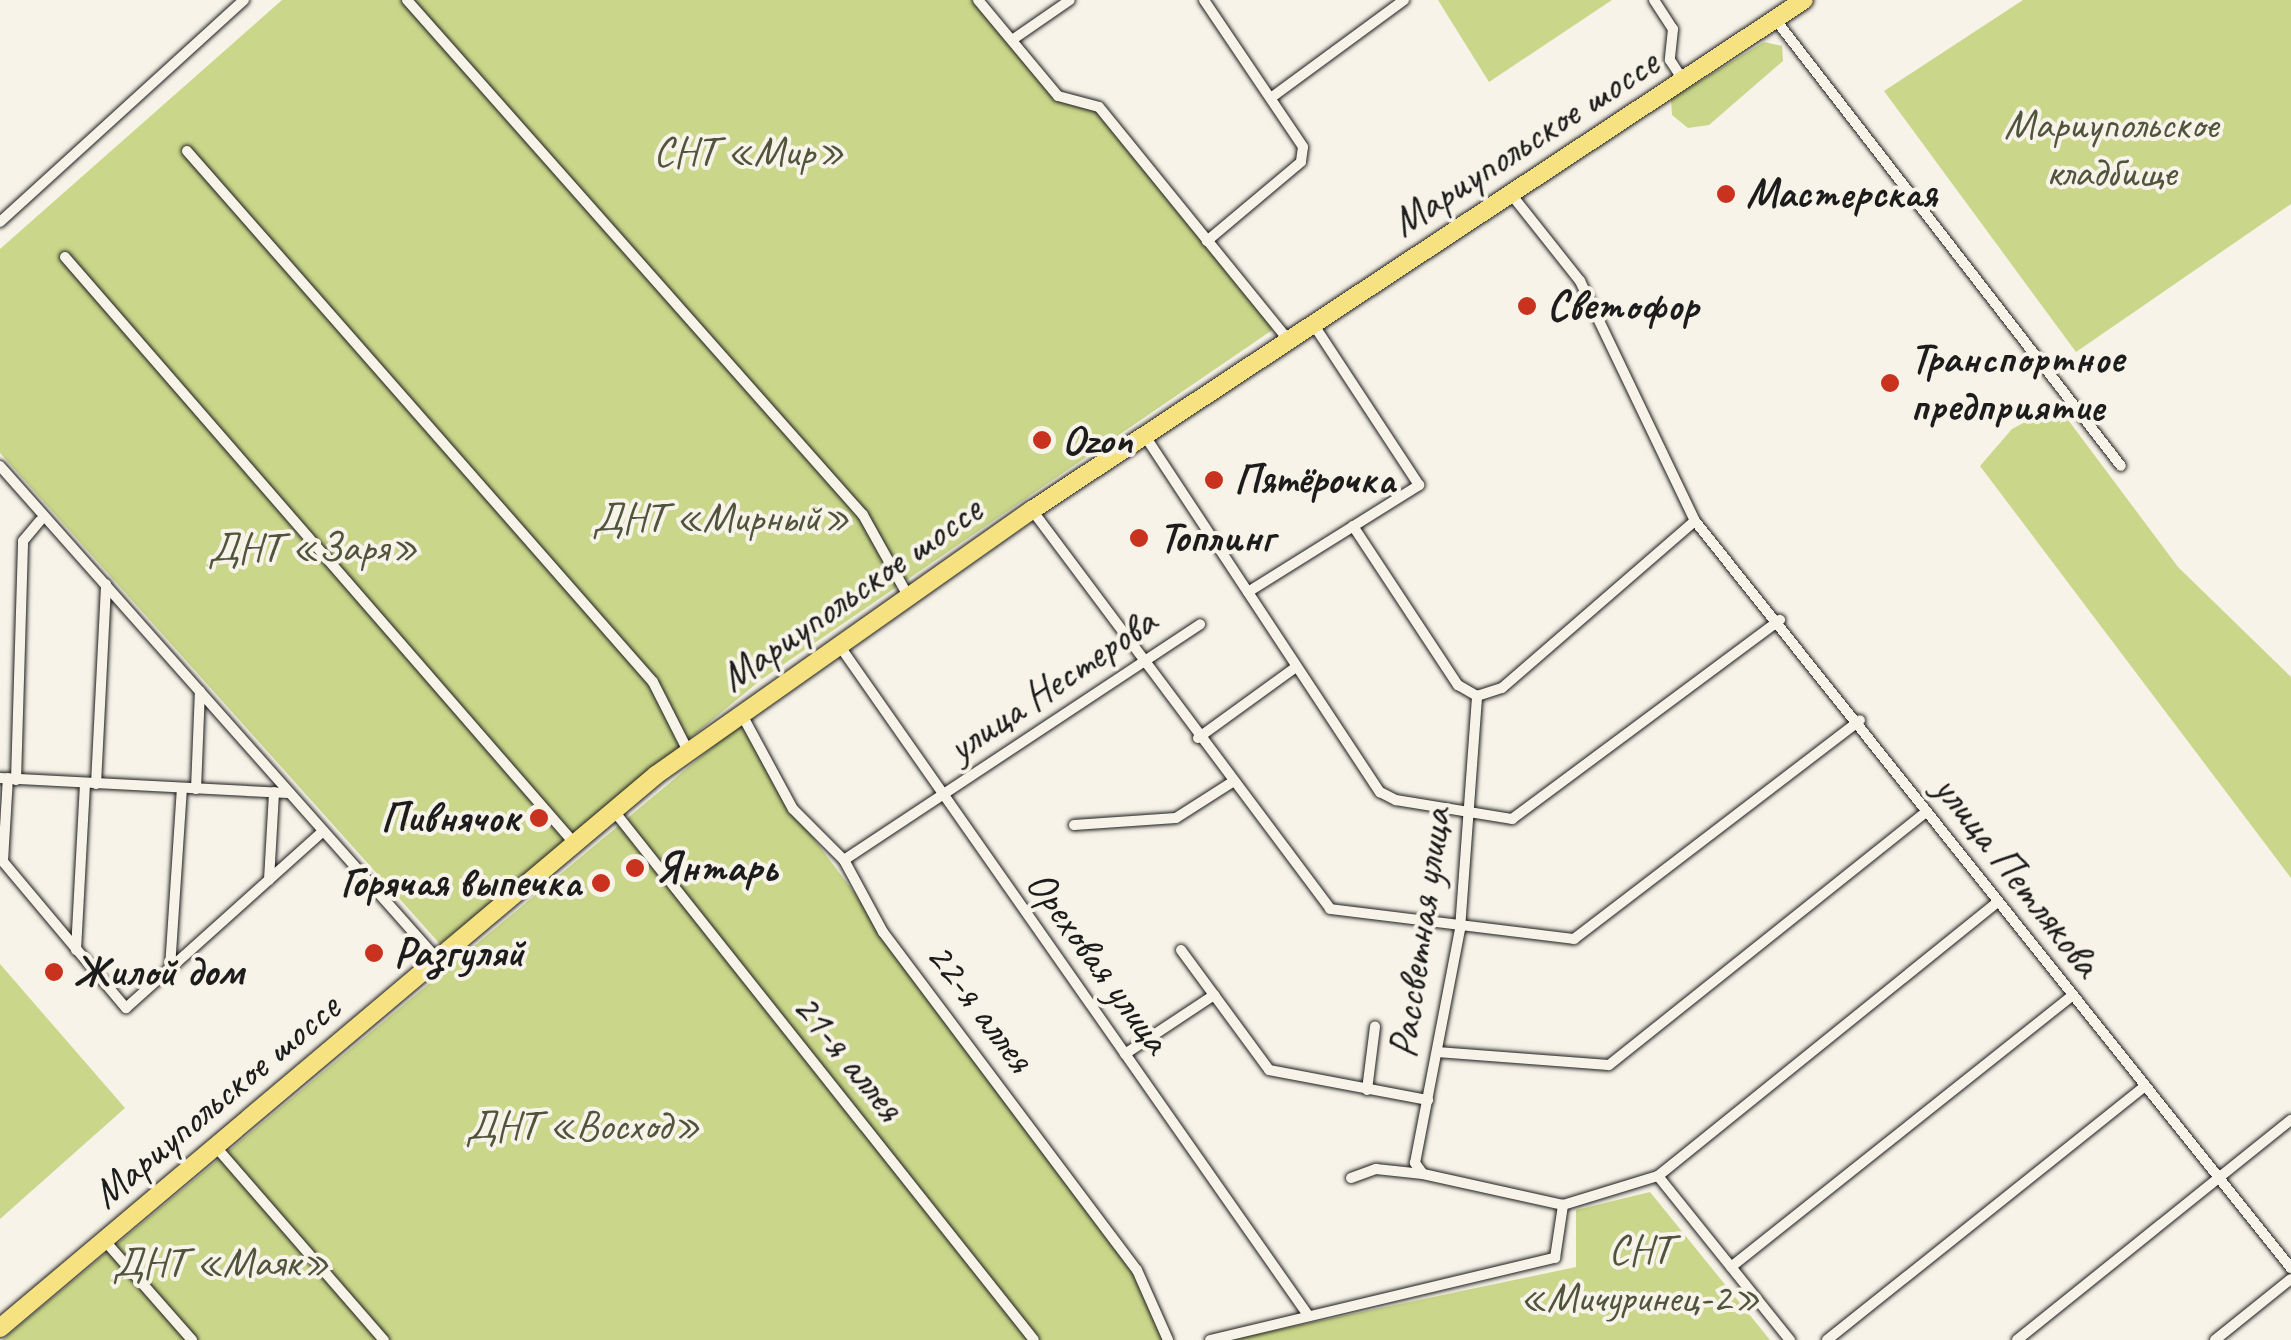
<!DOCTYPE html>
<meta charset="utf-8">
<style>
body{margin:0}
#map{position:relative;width:2291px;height:1340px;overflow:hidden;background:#f7f3e8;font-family:Caveat,sans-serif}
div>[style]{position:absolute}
.green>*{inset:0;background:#cad78a}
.roads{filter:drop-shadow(0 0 2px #1c1c1c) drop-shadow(0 0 2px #1c1c1c)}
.minor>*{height:10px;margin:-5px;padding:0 5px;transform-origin:5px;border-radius:5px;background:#f7f3e8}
.primary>*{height:18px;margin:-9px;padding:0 9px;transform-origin:9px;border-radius:9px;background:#f7e281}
.dots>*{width:28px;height:28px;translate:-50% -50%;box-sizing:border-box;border:5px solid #f7f3e8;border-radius:50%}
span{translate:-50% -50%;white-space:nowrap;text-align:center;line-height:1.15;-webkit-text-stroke:8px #f7f3e8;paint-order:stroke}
.park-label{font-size:42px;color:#50543d}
.street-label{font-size:42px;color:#1c1c1c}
.poi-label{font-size:42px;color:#1c1c1c;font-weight:700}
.left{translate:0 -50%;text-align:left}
.right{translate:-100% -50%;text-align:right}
</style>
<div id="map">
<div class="green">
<div style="clip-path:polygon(282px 0,975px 0,1058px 97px,1098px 108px,1274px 329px,762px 679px,440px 944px,0 453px,0 249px)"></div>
<div style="clip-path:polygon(1438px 0,1612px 0,1489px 82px)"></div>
<div style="clip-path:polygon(2023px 0,2291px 0,2291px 204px,2076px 352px,1884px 91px)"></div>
<div style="clip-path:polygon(1764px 42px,1782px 46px,1783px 61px,1709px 125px,1688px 128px,1672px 115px,1671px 99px)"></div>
<div style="clip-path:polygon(2057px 405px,2178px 567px,2291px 677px,2291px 878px,1980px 466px,2012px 429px)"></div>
<div style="clip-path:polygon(745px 720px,808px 831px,1137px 1270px,1171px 1340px,2px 1340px)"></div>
<div style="clip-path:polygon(0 964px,125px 1108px,0 1219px)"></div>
<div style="clip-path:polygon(1650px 1192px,1770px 1340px,1228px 1340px,1576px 1267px,1576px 1210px)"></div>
</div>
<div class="roads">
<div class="minor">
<div style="left:407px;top:0;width:688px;rotate:48.48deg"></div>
<div style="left:863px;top:515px;width:93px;rotate:60.9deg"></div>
<div style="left:978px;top:0;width:125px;rotate:50.2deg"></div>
<div style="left:1058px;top:96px;width:42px;rotate:15deg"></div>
<div style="left:1099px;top:107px;width:301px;rotate:50.9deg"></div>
<div style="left:1204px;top:0;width:177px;rotate:56deg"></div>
<div style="left:1303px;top:147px;width:15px;rotate:98deg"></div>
<div style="left:1301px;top:162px;width:123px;rotate:140deg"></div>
<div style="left:1654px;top:0;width:35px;rotate:57deg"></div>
<div style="left:1673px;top:29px;width:31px;rotate:96deg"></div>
<div style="left:1670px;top:60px;width:24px;rotate:57deg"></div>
<div style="left:1775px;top:19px;width:565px;rotate:52.26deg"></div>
<div style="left:1012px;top:40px;width:70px;rotate:-34.6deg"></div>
<div style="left:1272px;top:97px;width:164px;rotate:-36.3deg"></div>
<div style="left:187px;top:151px;width:706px;rotate:48.73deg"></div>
<div style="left:653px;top:682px;width:77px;rotate:63.1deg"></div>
<div style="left:1511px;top:194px;width:111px;rotate:51.6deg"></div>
<div style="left:1580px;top:281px;width:266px;rotate:64.4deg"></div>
<div style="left:1695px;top:521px;width:956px;rotate:51.42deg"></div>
<div style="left:0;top:222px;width:330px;rotate:-42.3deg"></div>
<div style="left:65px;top:257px;width:778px;rotate:49.02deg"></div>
<div style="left:1145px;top:436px;width:427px;rotate:56.6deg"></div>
<div style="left:1380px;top:792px;width:18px;rotate:27deg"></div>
<div style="left:1396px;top:800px;width:118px;rotate:9.3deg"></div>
<div style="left:1512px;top:819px;width:334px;rotate:-36.6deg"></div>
<div style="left:0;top:466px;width:660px;rotate:48.44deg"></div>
<div style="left:1032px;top:510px;width:498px;rotate:53.2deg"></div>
<div style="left:1330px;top:909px;width:246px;rotate:7deg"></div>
<div style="left:1574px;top:939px;width:360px;rotate:-37.4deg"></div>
<div style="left:1353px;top:526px;width:191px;rotate:56.6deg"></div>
<div style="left:1458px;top:685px;width:22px;rotate:30deg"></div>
<div style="left:1477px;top:696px;width:26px;rotate:-18deg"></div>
<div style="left:1502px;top:688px;width:255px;rotate:-40.9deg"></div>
<div style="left:1248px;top:592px;width:202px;rotate:-32deg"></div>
<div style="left:1419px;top:485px;width:191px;rotate:-123.3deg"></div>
<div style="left:839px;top:645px;width:818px;rotate:55.01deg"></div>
<div style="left:741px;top:713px;width:109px;rotate:61.6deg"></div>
<div style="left:793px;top:809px;width:72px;rotate:45deg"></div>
<div style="left:844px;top:860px;width:82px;rotate:61.6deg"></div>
<div style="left:883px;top:932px;width:423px;rotate:53.1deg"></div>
<div style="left:1137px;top:1270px;width:77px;rotate:66.1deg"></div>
<div style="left:1198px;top:738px;width:121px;rotate:-35.9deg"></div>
<div style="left:0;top:778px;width:289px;rotate:3deg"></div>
<div style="left:16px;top:780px;width:239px;rotate:-88.3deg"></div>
<div style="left:23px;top:541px;width:26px;rotate:-50deg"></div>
<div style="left:96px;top:784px;width:200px;rotate:-87.1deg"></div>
<div style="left:196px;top:789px;width:98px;rotate:-87.7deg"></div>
<div style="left:614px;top:811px;width:675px;rotate:51.55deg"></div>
<div style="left:1074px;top:825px;width:102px;rotate:-3.9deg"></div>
<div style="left:1176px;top:818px;width:65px;rotate:-32.5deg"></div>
<div style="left:0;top:858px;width:196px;rotate:50deg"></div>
<div style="left:126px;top:1008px;width:265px;rotate:-41.9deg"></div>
<div style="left:844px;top:860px;width:427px;rotate:-33.5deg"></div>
<div style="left:3px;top:861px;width:83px;rotate:-86.6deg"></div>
<div style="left:269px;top:880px;width:88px;rotate:-86.7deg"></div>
<div style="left:76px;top:950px;width:167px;rotate:-86.9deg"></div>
<div style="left:1181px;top:950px;width:149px;rotate:53.7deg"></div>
<div style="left:1269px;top:1070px;width:162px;rotate:10.7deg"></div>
<div style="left:170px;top:968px;width:180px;rotate:-86.2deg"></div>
<div style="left:1437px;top:1052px;width:172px;rotate:4.3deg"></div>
<div style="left:1609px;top:1065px;width:402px;rotate:-38.6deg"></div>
<div style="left:1125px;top:1054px;width:107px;rotate:-33.5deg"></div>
<div style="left:1367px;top:1090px;width:64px;rotate:-82.8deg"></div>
<div style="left:216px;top:1147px;width:256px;rotate:49deg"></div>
<div style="left:1423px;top:1174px;width:14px;rotate:-126deg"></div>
<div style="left:1415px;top:1163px;width:238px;rotate:-79.1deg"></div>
<div style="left:1460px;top:929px;width:234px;rotate:-85.8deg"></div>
<div style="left:1658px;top:1176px;width:211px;rotate:51.2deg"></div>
<div style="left:1351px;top:1178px;width:27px;rotate:-20deg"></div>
<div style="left:1376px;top:1169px;width:47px;rotate:6.1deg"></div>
<div style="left:1423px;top:1174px;width:143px;rotate:12.5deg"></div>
<div style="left:1563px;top:1205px;width:99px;rotate:-17deg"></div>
<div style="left:1658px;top:1176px;width:433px;rotate:-38.9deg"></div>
<div style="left:105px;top:1241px;width:132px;rotate:48.7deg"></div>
<div style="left:1731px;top:1267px;width:434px;rotate:-38.5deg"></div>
<div style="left:1210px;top:1340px;width:355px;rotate:-13.4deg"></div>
<div style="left:1555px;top:1258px;width:54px;rotate:-81.4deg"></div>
<div style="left:1827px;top:1340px;width:406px;rotate:-38.6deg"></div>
<div style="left:2017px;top:1340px;width:351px;rotate:-38.8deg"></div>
<div style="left:2215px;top:1340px;width:97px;rotate:-38.8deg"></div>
</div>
<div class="primary">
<div style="left:0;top:1328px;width:858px;rotate:-40.13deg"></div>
<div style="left:656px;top:775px;width:460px;rotate:-35.2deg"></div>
<div style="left:1032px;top:510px;width:925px;rotate:-33.45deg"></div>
</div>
</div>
<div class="dots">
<div style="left:1726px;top:194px;background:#c8321e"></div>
<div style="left:1527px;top:306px;background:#c8321e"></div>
<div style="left:1890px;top:383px;background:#c8321e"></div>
<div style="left:1042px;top:440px;background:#c8321e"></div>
<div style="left:1214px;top:480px;background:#c8321e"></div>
<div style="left:1139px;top:538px;background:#c8321e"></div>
<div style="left:539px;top:818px;background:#c8321e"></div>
<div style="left:635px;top:868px;background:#c8321e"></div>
<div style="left:601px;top:883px;background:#c8321e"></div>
<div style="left:374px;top:953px;background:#c8321e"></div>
<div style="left:54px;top:972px;background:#c8321e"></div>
</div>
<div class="park-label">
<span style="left:2111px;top:149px">Мариупольское<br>кладбище</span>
<span style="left:749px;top:152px">СНТ «Мир»</span>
<span style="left:721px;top:518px">ДНТ «Мирный»</span>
<span style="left:313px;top:548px">ДНТ «Заря»</span>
<span style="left:583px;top:1126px">ДНТ «Восход»</span>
<span style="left:1640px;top:1274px">СНТ<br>«Мичуринец-2»</span>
<span style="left:221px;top:1263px">ДНТ «Маяк»</span>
</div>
<div class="street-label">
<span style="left:1525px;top:143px;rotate:-33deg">Мариупольское шоссе</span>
<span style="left:851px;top:594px;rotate:-35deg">Мариупольское шоссе</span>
<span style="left:1052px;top:685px;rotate:-34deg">улица Нестерова</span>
<span style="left:2017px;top:876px;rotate:52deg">улица Петлякова</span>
<span style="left:1420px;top:933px;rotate:-82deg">Рассветная улица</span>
<span style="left:1098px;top:962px;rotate:54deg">Ореховая улица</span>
<span style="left:980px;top:1007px;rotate:53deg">22-я аллея</span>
<span style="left:848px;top:1057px;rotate:51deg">21-я аллея</span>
<span style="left:216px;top:1101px;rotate:-40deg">Мариупольское шоссе</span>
</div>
<div class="poi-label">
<span class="left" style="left:1746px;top:194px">Мастерская</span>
<span class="left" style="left:1547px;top:306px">Светофор</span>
<span class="left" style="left:1910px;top:383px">Транспортное<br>предприятие</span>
<span class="left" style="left:1062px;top:440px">Ozon</span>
<span class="left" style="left:1234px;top:480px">Пятёрочка</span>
<span class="left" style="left:1159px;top:538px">Топлинг</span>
<span class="right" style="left:519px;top:818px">Пивнячок</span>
<span class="left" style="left:655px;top:868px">Янтарь</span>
<span class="right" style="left:581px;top:883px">Горячая выпечка</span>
<span class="left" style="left:394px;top:953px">Разгуляй</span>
<span class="left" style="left:74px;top:972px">Жилой дом</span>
</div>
</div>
